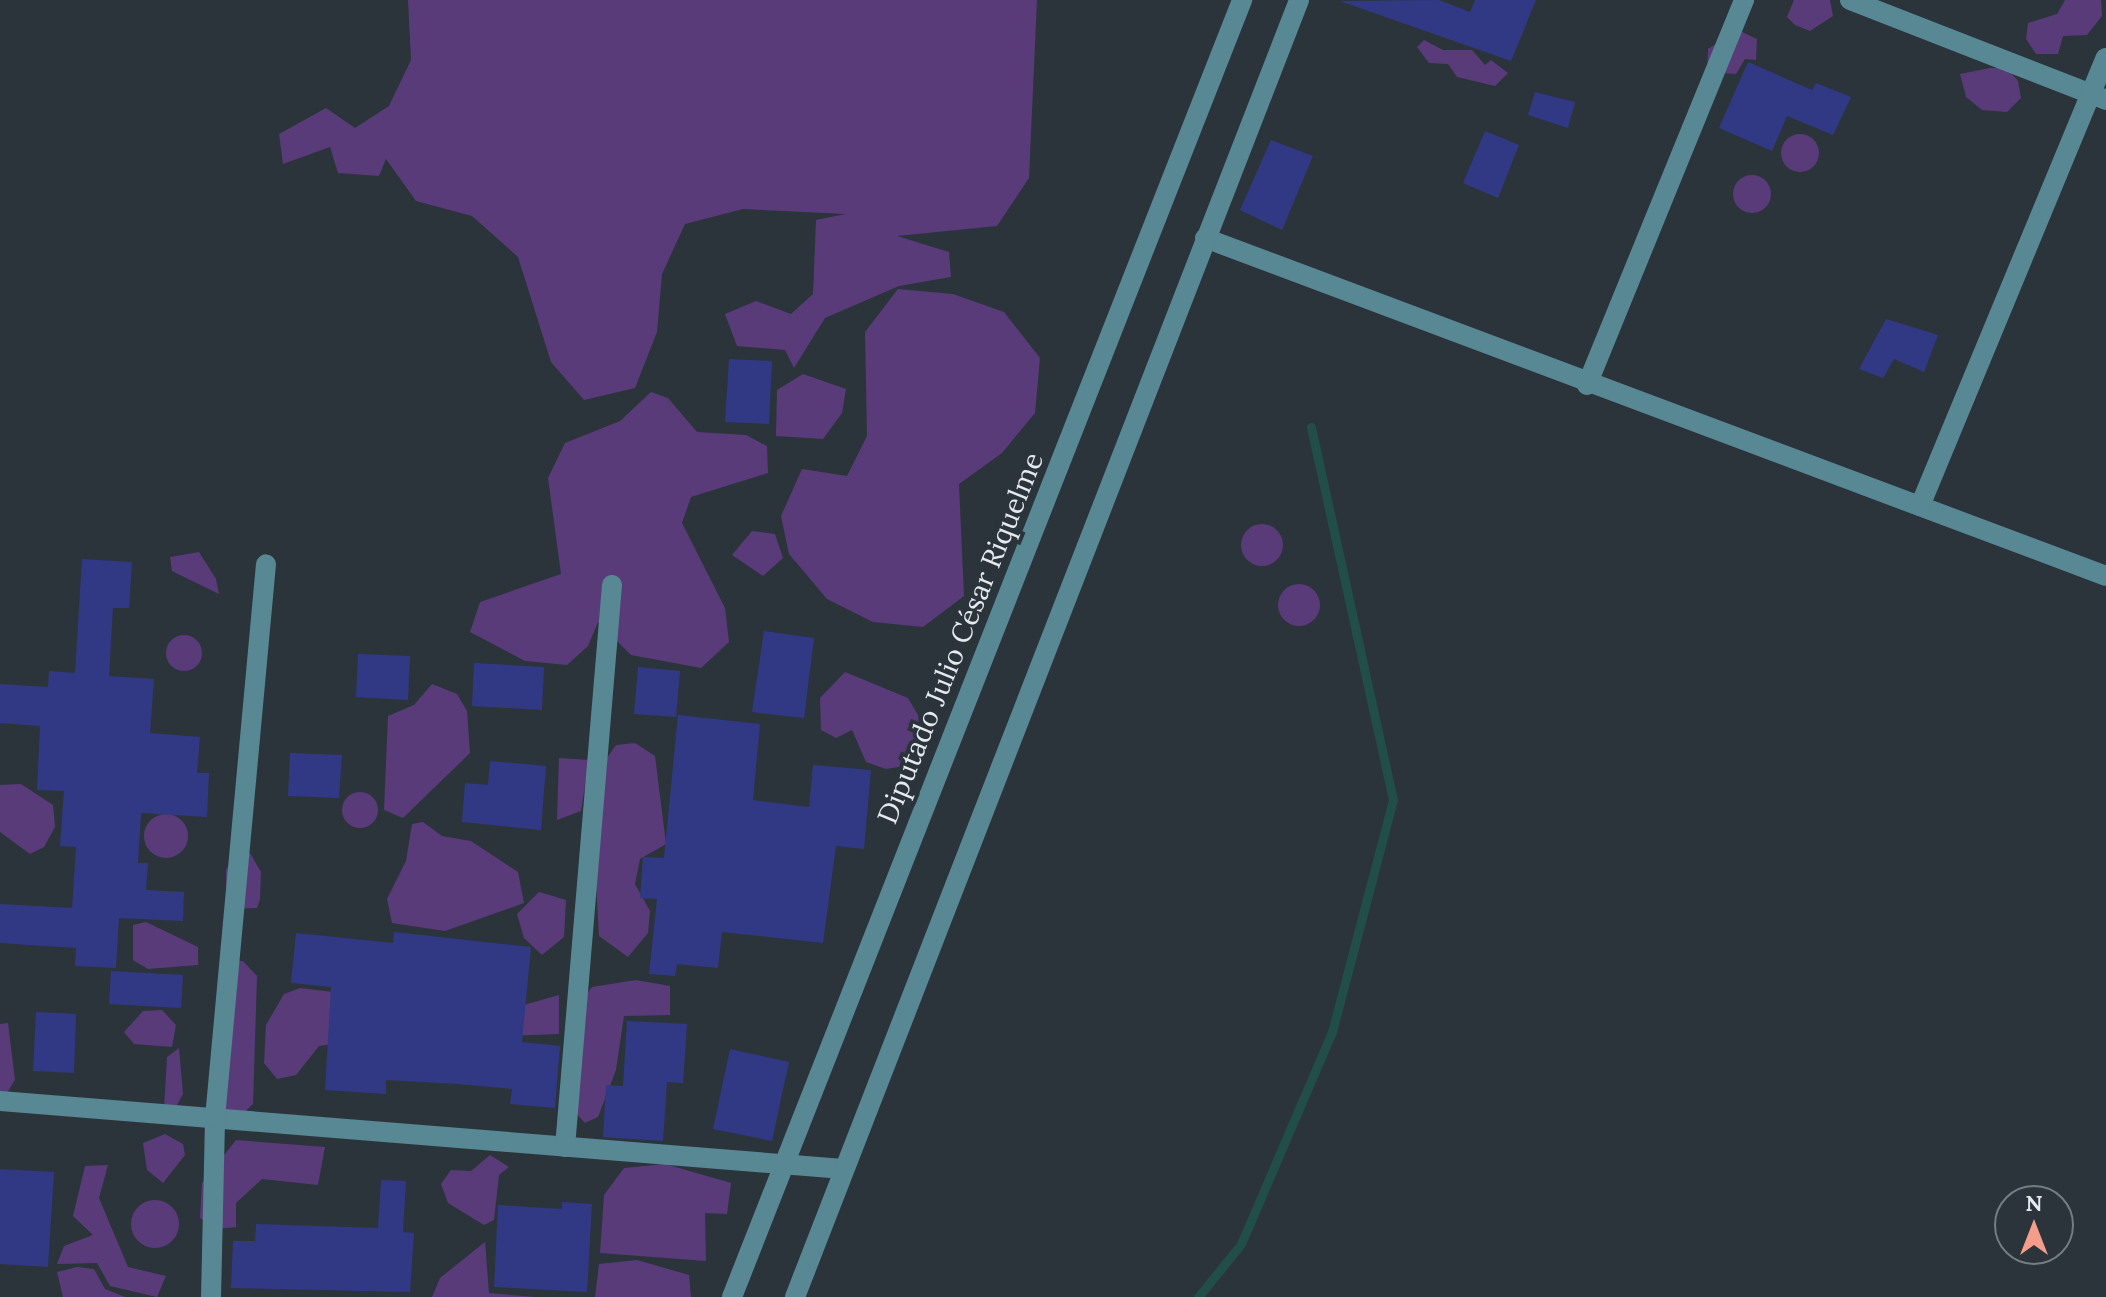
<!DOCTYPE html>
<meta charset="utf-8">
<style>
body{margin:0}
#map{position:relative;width:2106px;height:1297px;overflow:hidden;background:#2b343b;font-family:Lora,serif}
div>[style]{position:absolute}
.green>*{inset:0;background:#593b7a}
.round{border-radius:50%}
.stream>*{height:9px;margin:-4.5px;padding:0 4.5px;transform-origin:4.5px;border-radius:4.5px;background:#214e49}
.building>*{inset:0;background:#323984}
.minor>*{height:20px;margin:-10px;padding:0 10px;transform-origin:10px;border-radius:10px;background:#578894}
span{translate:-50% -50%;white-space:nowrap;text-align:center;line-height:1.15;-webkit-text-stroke:8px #2b343b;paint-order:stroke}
.street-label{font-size:28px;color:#e5eaef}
.north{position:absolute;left:1994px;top:1185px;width:80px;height:80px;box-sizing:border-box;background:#2b343b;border:2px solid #757d83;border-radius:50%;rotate:0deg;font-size:22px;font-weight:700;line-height:32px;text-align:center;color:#e5eaef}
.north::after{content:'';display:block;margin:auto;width:28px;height:36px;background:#f49d8b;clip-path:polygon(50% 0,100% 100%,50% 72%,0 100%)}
</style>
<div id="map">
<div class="green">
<div style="clip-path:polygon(408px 0,1037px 0,1029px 178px,997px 226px,897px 236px,949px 252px,951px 277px,899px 286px,825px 318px,794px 368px,785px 350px,737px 346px,725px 314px,756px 301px,791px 314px,813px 294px,816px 220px,846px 214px,743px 209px,685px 224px,662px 274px,657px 332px,635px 388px,584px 400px,551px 362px,518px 257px,472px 216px,416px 201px,386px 159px,379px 176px,338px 173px,330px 147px,283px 164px,279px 134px,326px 108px,355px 128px,389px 106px,411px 60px)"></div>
<div style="clip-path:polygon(1794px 0,1830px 0,1833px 16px,1810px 31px,1795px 25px,1787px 17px)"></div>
<div style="clip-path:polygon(2065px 0,2101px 0,2102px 16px,2087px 35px,2063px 36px,2058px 54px,2036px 54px,2026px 39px,2028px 23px,2057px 14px)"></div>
<div style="clip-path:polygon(1738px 30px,1757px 39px,1756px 60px,1745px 59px,1736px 74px,1707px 72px,1708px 49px)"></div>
<div style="clip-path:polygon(1424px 40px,1443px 50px,1472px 50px,1485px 65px,1491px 60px,1508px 73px,1495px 86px,1457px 77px,1448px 64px,1429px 63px,1417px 47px)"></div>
<div style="clip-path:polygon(1990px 68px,2007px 68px,2018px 81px,2021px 98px,2007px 112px,1982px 110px,1966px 97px,1960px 74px)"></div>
<div class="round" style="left:1781px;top:134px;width:38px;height:38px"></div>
<div class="round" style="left:1733px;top:175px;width:38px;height:38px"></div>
<div style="clip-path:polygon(898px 289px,953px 294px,1004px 312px,1040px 358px,1035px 413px,1002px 453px,959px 484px,964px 596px,923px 627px,873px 622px,827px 599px,789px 554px,781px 516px,802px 469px,847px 476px,867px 436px,865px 332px)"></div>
<div style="clip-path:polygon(803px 374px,846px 389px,842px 413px,823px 439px,776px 436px,777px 390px)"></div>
<div style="clip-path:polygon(651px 392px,668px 398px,697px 432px,746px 435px,767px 446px,768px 473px,691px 497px,682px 523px,725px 608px,729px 642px,701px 668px,631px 655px,598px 622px,588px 646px,567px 665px,525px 661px,470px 632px,480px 602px,561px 574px,548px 478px,565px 443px,620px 421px)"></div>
<div class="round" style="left:1241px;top:524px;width:42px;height:42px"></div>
<div style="clip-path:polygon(752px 531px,775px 534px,783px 558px,763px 576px,732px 555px)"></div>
<div style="clip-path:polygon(199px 552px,216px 579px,219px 594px,172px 571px,170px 557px)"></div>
<div class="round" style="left:1278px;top:584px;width:42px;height:42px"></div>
<div class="round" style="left:166px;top:635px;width:36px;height:36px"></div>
<div style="clip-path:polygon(845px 672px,908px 698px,918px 715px,922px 744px,911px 765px,886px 769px,866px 762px,852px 730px,836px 738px,821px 730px,820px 698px)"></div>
<div style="clip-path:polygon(432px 684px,457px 694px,467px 711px,470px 753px,403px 818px,384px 810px,388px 716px,414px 705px)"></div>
<div style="clip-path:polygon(635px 743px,655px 756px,666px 844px,640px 859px,635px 884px,650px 911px,648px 933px,628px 957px,599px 936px,595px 865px,607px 758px,616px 745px)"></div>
<div style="clip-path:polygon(559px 758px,589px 760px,581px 811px,557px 820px)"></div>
<div style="clip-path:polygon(21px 784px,53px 805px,55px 827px,44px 847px,30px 854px,0 832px,0 785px)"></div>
<div class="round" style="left:342px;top:792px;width:36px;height:36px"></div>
<div class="round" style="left:144px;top:814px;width:44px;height:44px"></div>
<div style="clip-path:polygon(423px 822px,442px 836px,471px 841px,518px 872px,524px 903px,445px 931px,392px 923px,387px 899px,406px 861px,412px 824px)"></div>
<div style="clip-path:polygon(250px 853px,261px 872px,260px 899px,257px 908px,233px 909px,226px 900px,226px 870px,233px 858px)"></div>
<div style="clip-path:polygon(539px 892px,566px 900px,564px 937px,542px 955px,524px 938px,517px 914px)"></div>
<div style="clip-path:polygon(146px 922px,198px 947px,198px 965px,148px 969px,133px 960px,133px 925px)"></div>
<div style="clip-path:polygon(223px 961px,243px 961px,257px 976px,253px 1104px,233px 1123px,215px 1111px)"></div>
<div style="clip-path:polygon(636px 980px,670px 986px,670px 1015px,624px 1016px,616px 1070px,598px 1117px,585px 1123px,574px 1111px,583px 999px,592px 987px)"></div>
<div style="clip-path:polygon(300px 988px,349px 994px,332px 1044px,319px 1046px,296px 1075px,277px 1079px,264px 1063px,266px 1025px,284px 994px)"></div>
<div style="clip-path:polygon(559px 995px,559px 1034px,507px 1036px,506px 1010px)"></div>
<div style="clip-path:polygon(162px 1010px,176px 1025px,172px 1047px,134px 1044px,124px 1032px,143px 1011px)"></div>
<div style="clip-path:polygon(8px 1023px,15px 1080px,0 1104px,0 1024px)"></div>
<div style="clip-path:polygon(179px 1048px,183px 1094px,176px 1107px,164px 1109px,167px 1057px)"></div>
<div style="clip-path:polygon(165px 1134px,183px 1144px,185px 1155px,163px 1183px,147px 1170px,143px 1143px)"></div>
<div style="clip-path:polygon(236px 1140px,325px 1147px,318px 1185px,262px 1179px,236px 1203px,236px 1227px,217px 1229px,200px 1218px,202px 1183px)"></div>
<div style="clip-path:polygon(490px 1155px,509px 1167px,499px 1175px,494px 1220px,484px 1225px,448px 1203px,441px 1184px,451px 1170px,471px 1171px)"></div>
<div style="clip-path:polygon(665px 1164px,731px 1183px,727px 1214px,705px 1213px,706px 1261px,600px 1253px,604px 1195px,624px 1168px)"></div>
<div style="clip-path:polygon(108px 1165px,99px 1198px,128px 1267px,166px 1276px,157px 1297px,110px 1286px,97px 1263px,57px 1264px,64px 1246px,93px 1235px,73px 1216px,85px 1166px)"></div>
<div class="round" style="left:131px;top:1200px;width:48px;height:48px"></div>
<div style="clip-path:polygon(485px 1242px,489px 1293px,535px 1297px,432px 1297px,440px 1278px)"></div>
<div style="clip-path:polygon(637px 1260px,689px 1275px,691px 1297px,595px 1297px,599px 1264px)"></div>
<div style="clip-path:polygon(77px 1267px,94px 1269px,105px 1289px,125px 1297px,63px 1297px,57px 1272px)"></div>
</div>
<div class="stream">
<div style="left:1198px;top:1297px;width:68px;rotate:-50.9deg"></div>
<div style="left:1241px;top:1244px;width:231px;rotate:-66.8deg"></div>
<div style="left:1332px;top:1032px;width:240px;rotate:-75.3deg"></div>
<div style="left:1393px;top:800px;width:382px;rotate:-102.4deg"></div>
</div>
<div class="building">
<div style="clip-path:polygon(1439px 0,1470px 12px,1475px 0,1536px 0,1511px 61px,1340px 1px)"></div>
<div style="clip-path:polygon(1748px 62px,1812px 90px,1816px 83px,1851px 97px,1833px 135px,1787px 116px,1772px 151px,1719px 128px)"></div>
<div style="clip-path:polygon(1535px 92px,1575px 102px,1568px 128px,1528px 115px)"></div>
<div style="clip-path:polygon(1485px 131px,1519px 145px,1498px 198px,1463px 183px)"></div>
<div style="clip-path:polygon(1271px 140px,1313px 156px,1282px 230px,1240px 210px)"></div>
<div style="clip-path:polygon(1886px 319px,1938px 335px,1924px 372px,1894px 359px,1883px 378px,1859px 369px)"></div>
<div style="clip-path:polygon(729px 359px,772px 361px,769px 424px,725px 422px)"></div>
<div style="clip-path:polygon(82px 559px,132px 562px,129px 608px,113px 608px,109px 676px,154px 679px,150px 733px,200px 737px,197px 773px,209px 773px,207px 817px,141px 813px,138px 863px,148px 863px,146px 890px,184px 892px,183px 921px,119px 918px,116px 968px,75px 966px,76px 948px,0 943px,0 904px,72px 908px,76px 847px,60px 846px,64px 791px,37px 790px,40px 726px,0 723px,0 684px,48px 687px,49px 671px,75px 673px)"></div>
<div style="clip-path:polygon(764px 631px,814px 638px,804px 718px,752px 712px)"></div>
<div style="clip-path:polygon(358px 654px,410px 656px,408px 700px,356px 697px)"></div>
<div style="clip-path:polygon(474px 663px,544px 667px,542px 710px,472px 706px)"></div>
<div style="clip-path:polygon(638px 667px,680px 671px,676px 717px,634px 714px)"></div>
<div style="clip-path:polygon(678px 715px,760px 724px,753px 800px,809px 807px,813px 765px,871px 770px,864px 849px,836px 846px,823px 943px,722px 932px,718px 968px,677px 964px,675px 976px,649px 974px,657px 899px,640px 898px,643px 857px,664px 858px)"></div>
<div style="clip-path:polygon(290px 753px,342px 755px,339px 798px,288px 796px)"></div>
<div style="clip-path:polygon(490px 761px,546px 766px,541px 830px,462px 822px,465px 783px,488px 785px)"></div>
<div style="clip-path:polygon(394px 932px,531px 947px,522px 1042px,560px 1046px,555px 1108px,510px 1104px,512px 1089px,458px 1084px,386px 1080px,386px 1094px,325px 1090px,331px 987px,291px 983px,296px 933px,393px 943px)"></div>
<div style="clip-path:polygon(111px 971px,183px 975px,181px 1008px,109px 1004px)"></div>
<div style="clip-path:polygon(36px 1012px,76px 1014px,74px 1073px,33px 1071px)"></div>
<div style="clip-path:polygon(627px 1021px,687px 1024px,683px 1083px,667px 1082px,663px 1141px,603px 1137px,606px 1085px,623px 1086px)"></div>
<div style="clip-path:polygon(730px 1049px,789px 1062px,772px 1141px,713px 1129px)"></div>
<div style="clip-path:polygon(0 1169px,54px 1172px,48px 1267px,0 1264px)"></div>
<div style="clip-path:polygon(381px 1180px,406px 1181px,403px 1232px,414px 1233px,410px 1292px,231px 1288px,233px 1241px,255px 1241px,256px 1224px,378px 1228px)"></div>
<div style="clip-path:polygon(562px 1202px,592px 1204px,587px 1292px,494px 1287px,498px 1205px,562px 1209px)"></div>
</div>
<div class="minor">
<div style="left:1850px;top:0;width:275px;rotate:21.3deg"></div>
<div style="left:1205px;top:238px;width:962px;rotate:20.56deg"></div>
<div style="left:1587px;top:385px;width:416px;rotate:-67.8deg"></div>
<div style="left:1920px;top:506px;width:485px;rotate:-67.5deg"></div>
<div style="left:0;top:1101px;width:846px;rotate:4.61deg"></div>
<div style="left:565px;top:1147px;width:564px;rotate:-85.22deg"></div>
<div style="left:211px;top:1297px;width:179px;rotate:-88.7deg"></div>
<div style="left:215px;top:1118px;width:556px;rotate:-84.74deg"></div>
<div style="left:732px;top:1297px;width:1394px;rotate:-68.53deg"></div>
<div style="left:795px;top:1297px;width:1391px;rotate:-68.76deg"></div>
</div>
<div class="street-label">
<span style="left:960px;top:638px;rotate:-68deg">Diputado Julio César Riquelme</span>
</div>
<div class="north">N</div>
</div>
